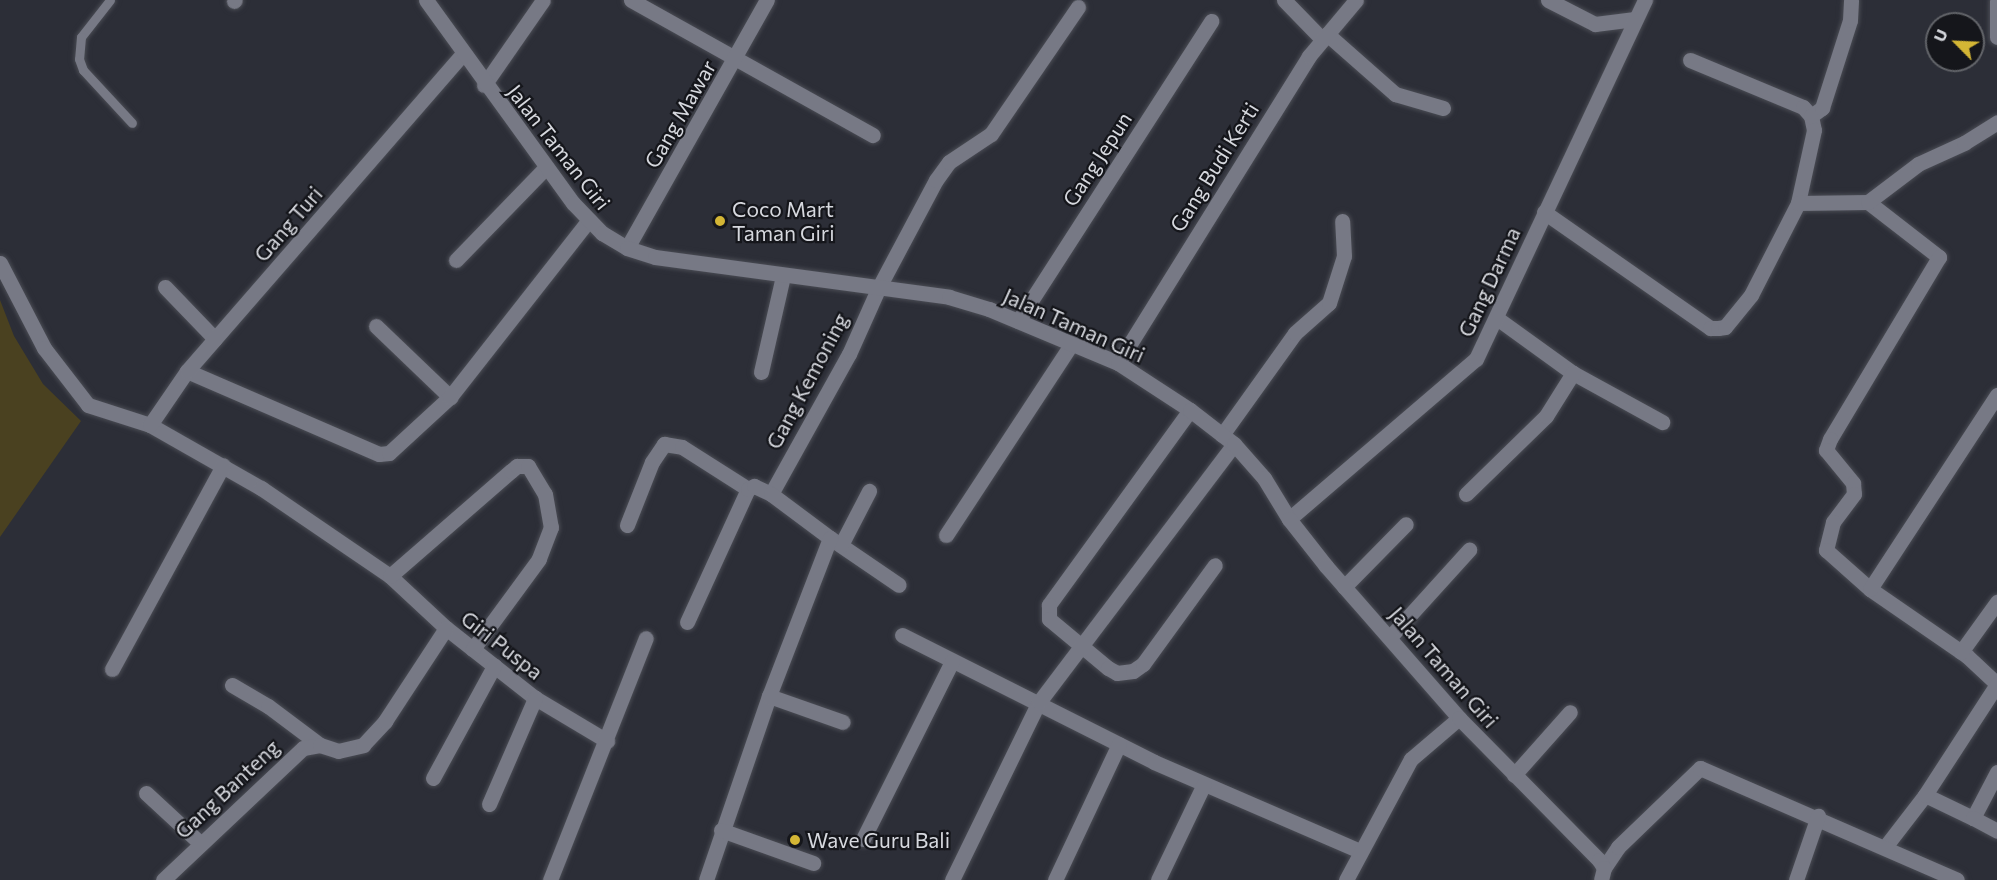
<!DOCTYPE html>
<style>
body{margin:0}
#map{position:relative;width:1997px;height:880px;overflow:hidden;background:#2c2e37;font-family:Commissioner,sans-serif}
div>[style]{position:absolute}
.green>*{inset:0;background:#4a4120}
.roads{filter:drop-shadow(0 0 2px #4a4c54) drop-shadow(0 0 2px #4a4c54)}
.lane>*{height:9px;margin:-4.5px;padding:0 4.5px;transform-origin:4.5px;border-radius:4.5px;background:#777985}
.street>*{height:15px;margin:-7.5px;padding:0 7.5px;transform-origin:7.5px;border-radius:7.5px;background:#777985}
.secondary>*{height:15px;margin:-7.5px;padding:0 7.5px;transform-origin:7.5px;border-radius:7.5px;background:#777985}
.dots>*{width:16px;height:16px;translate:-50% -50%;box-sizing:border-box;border:3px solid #15161b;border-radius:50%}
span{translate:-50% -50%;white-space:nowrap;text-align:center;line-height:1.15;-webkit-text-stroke:4.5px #15161b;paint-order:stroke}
.street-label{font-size:21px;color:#d6d8de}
.poi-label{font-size:21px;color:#d6d8de}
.left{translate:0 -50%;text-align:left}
.north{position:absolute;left:1925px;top:12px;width:60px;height:60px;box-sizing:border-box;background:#15161b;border:2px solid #626469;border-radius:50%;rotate:294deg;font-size:16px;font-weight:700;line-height:24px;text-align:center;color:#d6d8de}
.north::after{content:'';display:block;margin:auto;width:21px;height:27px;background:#d4b635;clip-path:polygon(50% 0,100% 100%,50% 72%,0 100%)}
</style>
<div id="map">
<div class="green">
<div style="clip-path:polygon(0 300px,14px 336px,43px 384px,81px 421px,0 537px)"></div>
</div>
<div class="roads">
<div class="lane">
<div style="left:110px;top:0;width:47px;rotate:128.1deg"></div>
<div style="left:81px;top:37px;width:22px;rotate:95deg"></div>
<div style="left:79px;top:59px;width:12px;rotate:70deg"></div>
<div style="left:83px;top:70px;width:72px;rotate:47.2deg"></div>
</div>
<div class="street">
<div style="left:631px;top:0;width:277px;rotate:29.2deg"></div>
<div style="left:1284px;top:0;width:54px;rotate:45.7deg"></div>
<div style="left:1548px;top:0;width:53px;rotate:27.1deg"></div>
<div style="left:1595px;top:24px;width:40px;rotate:-7.1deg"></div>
<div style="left:234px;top:1px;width:1px;rotate:-45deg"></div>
<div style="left:1997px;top:1px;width:36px;rotate:90deg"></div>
<div style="left:1327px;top:34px;width:91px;rotate:41.4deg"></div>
<div style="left:1395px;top:94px;width:50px;rotate:16.3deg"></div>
<div style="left:1690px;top:60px;width:122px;rotate:22.6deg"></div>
<div style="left:1803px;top:107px;width:12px;rotate:48deg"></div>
<div style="left:1811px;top:116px;width:14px;rotate:78deg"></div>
<div style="left:1814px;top:130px;width:75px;rotate:102.4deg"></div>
<div style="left:484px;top:85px;width:103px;rotate:-55.2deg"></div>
<div style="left:1811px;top:116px;width:14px;rotate:-36deg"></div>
<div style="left:1822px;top:108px;width:92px;rotate:-72.3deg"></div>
<div style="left:1850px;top:20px;width:20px;rotate:-87deg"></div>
<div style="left:1868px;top:202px;width:90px;rotate:37.8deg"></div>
<div style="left:1939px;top:257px;width:212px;rotate:120.9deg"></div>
<div style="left:1830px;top:439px;width:12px;rotate:110deg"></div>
<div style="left:1826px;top:450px;width:43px;rotate:50.7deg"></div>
<div style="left:1853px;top:483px;width:11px;rotate:85deg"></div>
<div style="left:1854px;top:494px;width:35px;rotate:127deg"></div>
<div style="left:1833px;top:522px;width:29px;rotate:104deg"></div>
<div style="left:1826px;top:550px;width:59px;rotate:41.6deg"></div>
<div style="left:1870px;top:589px;width:118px;rotate:34.6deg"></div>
<div style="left:1967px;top:656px;width:41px;rotate:43deg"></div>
<div style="left:1544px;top:212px;width:203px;rotate:34.9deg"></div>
<div style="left:1710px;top:328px;width:8px"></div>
<div style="left:1718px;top:328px;width:7px;rotate:-8deg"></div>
<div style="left:1725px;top:327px;width:41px;rotate:-50.9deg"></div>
<div style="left:1751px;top:295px;width:103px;rotate:-62.9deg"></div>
<div style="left:1798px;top:203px;width:70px;rotate:-0.8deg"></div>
<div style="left:1868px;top:202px;width:63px;rotate:-37.2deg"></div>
<div style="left:1918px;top:164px;width:51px;rotate:-24.5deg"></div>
<div style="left:1964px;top:143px;width:39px;rotate:-32deg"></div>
<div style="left:627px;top:248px;width:285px;rotate:-60.6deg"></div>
<div style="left:456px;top:260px;width:128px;rotate:-45.9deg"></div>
<div style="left:0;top:263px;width:96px;rotate:62.6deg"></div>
<div style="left:44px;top:348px;width:72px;rotate:52.3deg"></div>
<div style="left:88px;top:405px;width:65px;rotate:17.9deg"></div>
<div style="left:150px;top:425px;width:128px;rotate:29.6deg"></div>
<div style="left:261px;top:488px;width:156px;rotate:34.3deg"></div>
<div style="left:390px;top:576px;width:76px;rotate:42.9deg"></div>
<div style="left:446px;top:628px;width:113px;rotate:38.2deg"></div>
<div style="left:535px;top:698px;width:84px;rotate:30.8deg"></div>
<div style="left:165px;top:287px;width:72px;rotate:46.1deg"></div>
<div style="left:1498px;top:319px;width:92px;rotate:35.8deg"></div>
<div style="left:1573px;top:373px;width:102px;rotate:28.8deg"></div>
<div style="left:1018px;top:321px;width:357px;rotate:-57.2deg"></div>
<div style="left:376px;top:326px;width:103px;rotate:43.8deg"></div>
<div style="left:1118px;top:363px;width:362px;rotate:-58.1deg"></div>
<div style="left:1309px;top:56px;width:73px;rotate:-50deg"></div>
<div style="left:187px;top:371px;width:209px;rotate:23.4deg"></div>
<div style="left:379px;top:454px;width:10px;rotate:-6deg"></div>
<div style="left:389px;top:453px;width:83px;rotate:-42.6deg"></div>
<div style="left:450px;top:397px;width:225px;rotate:-51.9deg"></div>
<div style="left:761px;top:372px;width:98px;rotate:-77.1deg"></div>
<div style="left:1190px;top:410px;width:241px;rotate:125.9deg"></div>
<div style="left:1049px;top:605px;width:14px;rotate:90deg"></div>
<div style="left:1049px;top:619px;width:77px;rotate:39.7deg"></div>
<div style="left:1108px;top:668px;width:10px;rotate:29deg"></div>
<div style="left:1117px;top:673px;width:16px;rotate:-7deg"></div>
<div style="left:1133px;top:671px;width:12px;rotate:-35deg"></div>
<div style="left:1143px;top:664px;width:122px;rotate:-54deg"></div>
<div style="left:150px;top:425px;width:65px;rotate:-55.6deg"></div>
<div style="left:187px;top:371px;width:420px;rotate:-49deg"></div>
<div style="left:1222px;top:435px;width:125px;rotate:-54.4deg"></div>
<div style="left:1295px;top:333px;width:45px;rotate:-41.4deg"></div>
<div style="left:1329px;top:303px;width:49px;rotate:-72.3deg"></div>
<div style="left:1344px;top:256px;width:35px;rotate:-93deg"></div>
<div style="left:771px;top:494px;width:160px;rotate:-60.9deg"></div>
<div style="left:849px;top:354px;width:73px;rotate:-65.9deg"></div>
<div style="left:879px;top:287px;width:121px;rotate:-62deg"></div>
<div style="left:936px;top:180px;width:22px;rotate:-54deg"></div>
<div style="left:949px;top:162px;width:50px;rotate:-33.7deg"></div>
<div style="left:991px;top:134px;width:154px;rotate:-55.6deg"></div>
<div style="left:1466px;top:494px;width:112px;rotate:-44.3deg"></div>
<div style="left:1546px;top:416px;width:51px;rotate:-57.9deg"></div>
<div style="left:1289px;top:519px;width:246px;rotate:-40.6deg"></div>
<div style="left:1476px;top:359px;width:397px;rotate:-64.8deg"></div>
<div style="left:627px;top:525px;width:68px;rotate:-68.4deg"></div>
<div style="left:652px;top:462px;width:22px;rotate:-56deg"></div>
<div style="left:664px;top:444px;width:18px;rotate:9deg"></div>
<div style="left:682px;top:447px;width:78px;rotate:32.5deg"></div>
<div style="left:946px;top:535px;width:230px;rotate:-56.7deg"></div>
<div style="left:830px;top:538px;width:83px;rotate:34.3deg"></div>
<div style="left:841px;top:545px;width:61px;rotate:-62.6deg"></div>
<div style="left:390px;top:576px;width:160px;rotate:-41deg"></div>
<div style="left:511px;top:471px;width:8px;rotate:-40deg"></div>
<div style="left:517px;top:466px;width:11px"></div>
<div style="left:528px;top:466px;width:33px;rotate:59deg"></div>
<div style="left:545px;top:494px;width:34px;rotate:80deg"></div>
<div style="left:551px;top:527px;width:34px;rotate:111deg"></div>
<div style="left:539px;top:559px;width:112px;rotate:126.3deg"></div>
<div style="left:1344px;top:587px;width:88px;rotate:-45.5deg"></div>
<div style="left:1870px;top:589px;width:232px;rotate:-56.8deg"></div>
<div style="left:687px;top:622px;width:146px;rotate:-65.4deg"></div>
<div style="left:748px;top:489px;width:7px;rotate:-27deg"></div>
<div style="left:754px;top:486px;width:19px;rotate:25deg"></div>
<div style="left:771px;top:494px;width:74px;rotate:36.7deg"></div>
<div style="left:830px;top:538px;width:169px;rotate:111.1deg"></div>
<div style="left:769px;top:696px;width:194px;rotate:108.9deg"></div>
<div style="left:902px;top:635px;width:282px;rotate:26.7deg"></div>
<div style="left:1154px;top:762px;width:224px;rotate:23.4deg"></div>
<div style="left:1390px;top:637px;width:118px;rotate:-47.8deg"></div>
<div style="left:1961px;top:652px;width:62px;rotate:-54.2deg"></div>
<div style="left:112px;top:669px;width:232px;rotate:-61.4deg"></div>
<div style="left:232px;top:685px;width:42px;rotate:30.3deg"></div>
<div style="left:268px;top:706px;width:65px;rotate:36.9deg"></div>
<div style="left:769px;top:696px;width:78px;rotate:19.4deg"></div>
<div style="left:1514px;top:775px;width:84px;rotate:-48.4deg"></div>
<div style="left:433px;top:778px;width:128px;rotate:-61.4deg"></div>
<div style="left:146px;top:793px;width:74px;rotate:42.8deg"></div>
<div style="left:1925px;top:795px;width:53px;rotate:25.6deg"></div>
<div style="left:1973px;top:818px;width:52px;rotate:-62.4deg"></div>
<div style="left:489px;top:804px;width:116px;rotate:-66.5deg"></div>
<div style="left:1973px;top:818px;width:27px;rotate:28deg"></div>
<div style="left:721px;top:830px;width:98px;rotate:19.7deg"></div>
<div style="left:863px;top:839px;width:199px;rotate:-63.4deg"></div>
<div style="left:1885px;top:847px;width:66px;rotate:-52.4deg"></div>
<div style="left:1925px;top:795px;width:132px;rotate:-57deg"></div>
<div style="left:1604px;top:868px;width:25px;rotate:-56deg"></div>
<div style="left:1618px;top:847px;width:114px;rotate:-43.9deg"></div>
<div style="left:1700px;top:768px;width:280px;rotate:23.5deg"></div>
<div style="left:163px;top:880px;width:192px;rotate:-43.3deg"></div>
<div style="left:303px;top:748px;width:17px;rotate:-10deg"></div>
<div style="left:320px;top:745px;width:19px;rotate:18deg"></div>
<div style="left:338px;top:751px;width:26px;rotate:-13deg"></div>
<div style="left:363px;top:745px;width:33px;rotate:-47deg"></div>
<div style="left:385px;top:721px;width:111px;rotate:-56.7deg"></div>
<div style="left:550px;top:880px;width:260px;rotate:-68.4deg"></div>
<div style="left:952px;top:880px;width:198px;rotate:-64deg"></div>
<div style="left:1039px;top:702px;width:323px;rotate:-52.9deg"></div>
<div style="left:1055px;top:880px;width:150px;rotate:-64.8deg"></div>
<div style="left:1158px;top:880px;width:106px;rotate:-64.4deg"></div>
<div style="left:1346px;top:880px;width:137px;rotate:-61.8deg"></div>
<div style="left:1411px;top:759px;width:63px;rotate:-40.5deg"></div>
<div style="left:1796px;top:880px;width:68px;rotate:-71deg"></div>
</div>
<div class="secondary">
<div style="left:426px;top:0;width:251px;rotate:54.1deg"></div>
<div style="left:573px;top:203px;width:42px;rotate:46deg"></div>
<div style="left:602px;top:233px;width:29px;rotate:31deg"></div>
<div style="left:627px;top:248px;width:29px;rotate:18deg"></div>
<div style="left:655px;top:257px;width:297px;rotate:7.7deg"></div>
<div style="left:949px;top:297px;width:42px;rotate:16.7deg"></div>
<div style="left:989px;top:309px;width:140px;rotate:22.7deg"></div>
<div style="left:1118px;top:363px;width:86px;rotate:33.1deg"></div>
<div style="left:1190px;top:410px;width:56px;rotate:37.7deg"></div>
<div style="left:1234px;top:444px;width:45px;rotate:48.6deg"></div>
<div style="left:1264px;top:478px;width:48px;rotate:58.6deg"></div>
<div style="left:1289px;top:519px;width:60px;rotate:51.8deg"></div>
<div style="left:1326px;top:566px;width:202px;rotate:48.8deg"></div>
<div style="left:1459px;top:718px;width:199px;rotate:45.4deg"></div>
<div style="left:1599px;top:860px;width:9px;rotate:58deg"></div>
<div style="left:1604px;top:868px;width:12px;rotate:104deg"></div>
</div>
</div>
<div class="dots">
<div style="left:720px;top:221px;background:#d4b635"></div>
<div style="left:795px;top:840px;background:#d4b635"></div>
</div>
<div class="street-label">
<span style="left:680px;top:114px;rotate:-60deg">Gang Mawar</span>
<span style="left:559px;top:147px;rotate:52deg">Jalan Taman Giri</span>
<span style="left:1097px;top:159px;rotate:-57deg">Gang Jepun</span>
<span style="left:1214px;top:167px;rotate:-58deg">Gang Budi Kerti</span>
<span style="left:288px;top:224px;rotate:-49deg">Gang Turi</span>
<span style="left:1489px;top:282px;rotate:-65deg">Gang Darma</span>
<span style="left:1074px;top:325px;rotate:24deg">Jalan Taman Giri</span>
<span style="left:807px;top:381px;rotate:-62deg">Gang Kemoning</span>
<span style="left:502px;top:645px;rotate:38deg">Giri Puspa</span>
<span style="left:1444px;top:667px;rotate:49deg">Jalan Taman Giri</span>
<span style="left:227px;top:789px;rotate:-43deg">Gang Banteng</span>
</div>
<div class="poi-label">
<span class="left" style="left:732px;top:221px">Coco Mart<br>Taman Giri</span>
<span class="left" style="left:807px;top:840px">Wave Guru Bali</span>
</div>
<div class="north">U</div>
</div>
